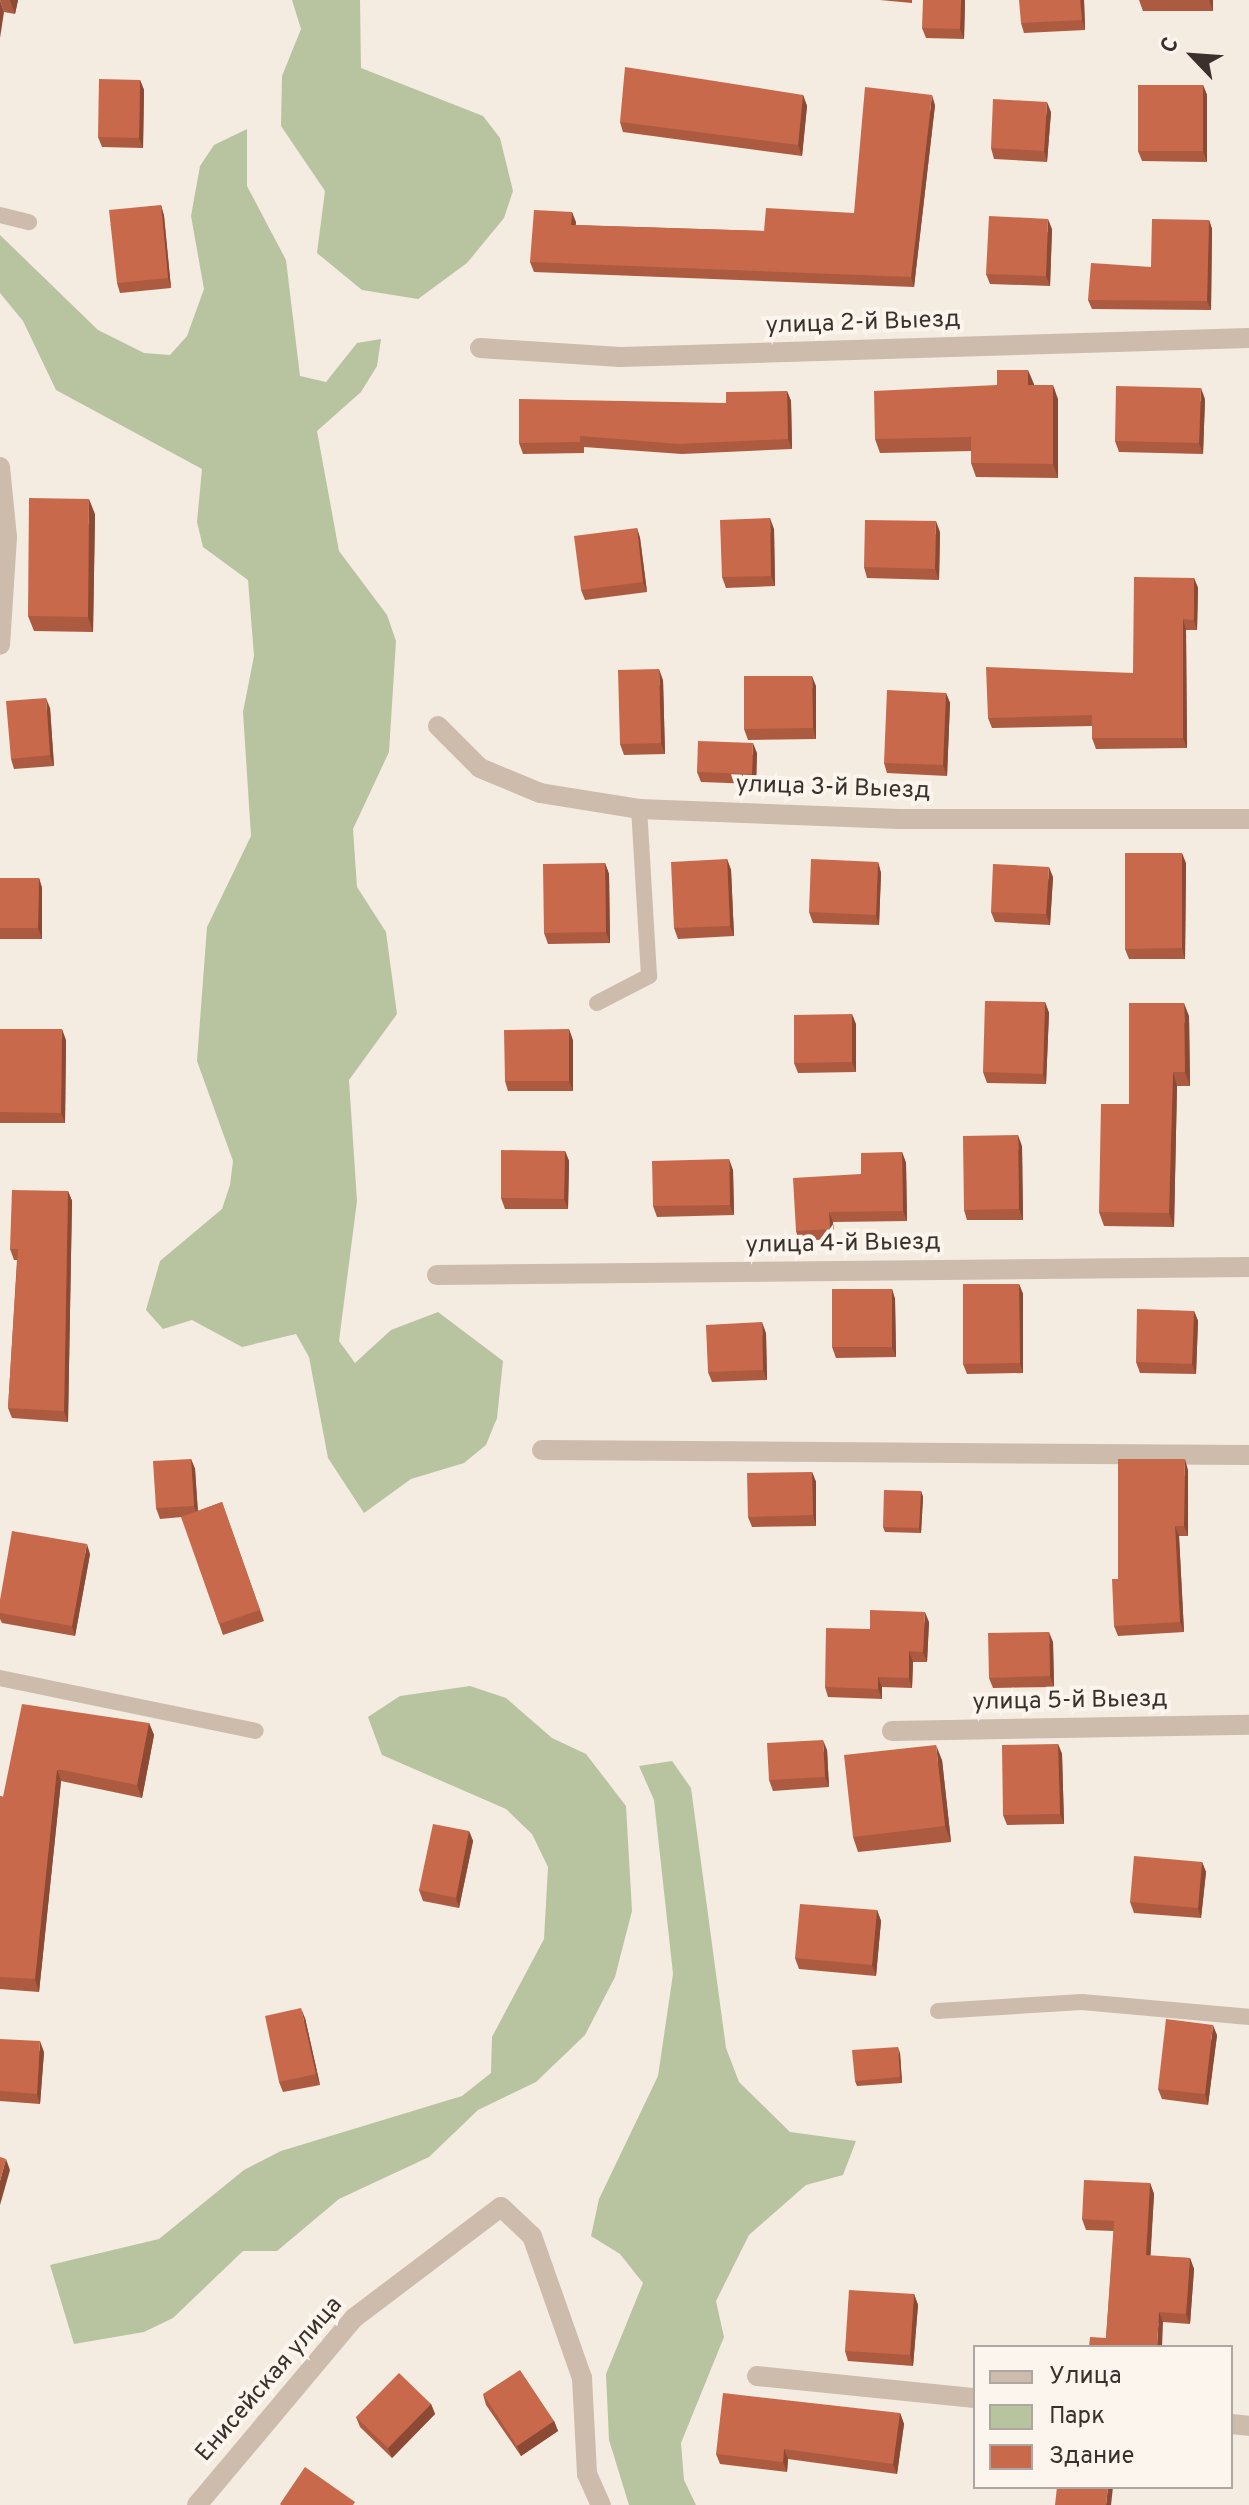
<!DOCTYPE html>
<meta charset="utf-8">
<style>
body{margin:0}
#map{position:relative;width:1249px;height:2505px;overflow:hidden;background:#f4ebe1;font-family:Overpass,sans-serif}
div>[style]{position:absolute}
.green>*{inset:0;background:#b8c4a0}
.lane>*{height:16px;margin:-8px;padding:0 8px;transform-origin:8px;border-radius:8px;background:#cdbbac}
.street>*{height:20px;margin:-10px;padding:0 10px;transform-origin:10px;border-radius:10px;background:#cdbbac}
.wall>*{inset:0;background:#ac5a40}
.shaded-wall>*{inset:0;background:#8c4a34}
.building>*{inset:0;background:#c8694b}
span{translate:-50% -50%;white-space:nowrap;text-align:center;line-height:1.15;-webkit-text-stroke:8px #fbf5ee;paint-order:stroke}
.street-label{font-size:24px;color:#3b302b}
.legend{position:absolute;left:973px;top:2345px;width:260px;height:144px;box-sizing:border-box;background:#fbf5ee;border:2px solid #aea6a0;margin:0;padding:10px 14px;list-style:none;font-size:24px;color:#3b302b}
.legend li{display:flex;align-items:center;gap:16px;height:40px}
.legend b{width:40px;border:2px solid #aea6a0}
.north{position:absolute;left:1153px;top:16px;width:80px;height:80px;-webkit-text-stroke:6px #fbf5ee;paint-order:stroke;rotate:295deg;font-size:22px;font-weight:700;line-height:32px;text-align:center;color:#3b302b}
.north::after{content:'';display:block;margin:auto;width:28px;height:36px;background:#3b302b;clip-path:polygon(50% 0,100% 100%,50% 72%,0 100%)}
</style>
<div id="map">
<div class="green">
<div style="clip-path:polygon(292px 0,360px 0,361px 68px,483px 116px,500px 138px,513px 191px,504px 218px,467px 263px,418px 299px,362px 290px,317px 253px,325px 191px,281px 126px,282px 76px,301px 29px)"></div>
<div style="clip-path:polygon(247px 129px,247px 186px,286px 260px,300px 376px,326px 382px,357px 343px,381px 339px,377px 366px,361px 392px,317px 431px,339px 551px,387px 615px,396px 641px,389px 752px,353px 829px,357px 887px,386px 932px,397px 1014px,349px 1080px,357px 1201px,339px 1341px,355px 1363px,391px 1330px,438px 1312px,503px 1361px,497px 1418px,486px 1445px,464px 1463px,411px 1479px,364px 1513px,328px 1458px,309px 1357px,296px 1334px,242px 1347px,192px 1320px,163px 1329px,146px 1310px,160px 1261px,222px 1209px,230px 1185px,233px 1161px,197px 1061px,207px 927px,251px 836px,243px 712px,254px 656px,248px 580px,203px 547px,197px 522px,202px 469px,56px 390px,23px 321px,0 293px,0 235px,98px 330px,144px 353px,170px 355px,187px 336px,204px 289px,191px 216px,200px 166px,214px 145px)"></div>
<div style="clip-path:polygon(470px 1686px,506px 1698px,552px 1738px,586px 1754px,626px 1806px,632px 1911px,615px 1977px,585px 2035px,536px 2082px,478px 2110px,429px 2157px,339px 2199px,277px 2251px,243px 2251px,173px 2318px,144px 2332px,74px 2344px,50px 2265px,159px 2239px,244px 2170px,281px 2151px,462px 2096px,491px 2073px,492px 2037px,544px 1939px,548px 1867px,532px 1834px,506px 1809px,382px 1755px,368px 1717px,400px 1696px)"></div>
<div style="clip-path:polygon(672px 1761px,691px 1788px,726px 2048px,739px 2082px,790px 2132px,856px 2141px,843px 2175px,806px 2185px,749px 2235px,716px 2301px,724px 2337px,681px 2443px,684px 2480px,696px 2505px,629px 2505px,609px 2440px,606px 2374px,643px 2283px,620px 2254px,591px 2236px,599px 2199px,658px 2076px,673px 1974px,654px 1800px,639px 1766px)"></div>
</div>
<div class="lane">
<div style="left:0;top:215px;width:30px;rotate:14deg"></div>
<div style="left:597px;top:1003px;width:59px;rotate:-27.4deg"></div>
<div style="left:649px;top:976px;width:167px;rotate:-93.4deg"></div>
<div style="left:0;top:1678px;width:261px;rotate:11.7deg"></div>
<div style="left:938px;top:2011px;width:144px;rotate:-3.6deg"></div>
<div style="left:1082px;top:2002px;width:168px;rotate:5.1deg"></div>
</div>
<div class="street">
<div style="left:480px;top:348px;width:140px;rotate:3.7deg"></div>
<div style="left:620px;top:357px;width:629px;rotate:-1.73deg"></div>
<div style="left:0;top:467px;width:70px;rotate:84.3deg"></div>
<div style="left:7px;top:537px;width:108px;rotate:93.7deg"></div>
<div style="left:438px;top:726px;width:59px;rotate:45deg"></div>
<div style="left:480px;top:768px;width:65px;rotate:22.6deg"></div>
<div style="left:540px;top:793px;width:100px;rotate:9.2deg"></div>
<div style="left:639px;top:809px;width:260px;rotate:2.2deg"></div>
<div style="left:899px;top:819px;width:350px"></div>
<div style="left:437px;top:1275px;width:812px;rotate:-0.56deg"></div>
<div style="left:542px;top:1450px;width:707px;rotate:0.41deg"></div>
<div style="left:892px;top:1731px;width:357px;rotate:-1deg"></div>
<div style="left:757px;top:2376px;width:219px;rotate:5.8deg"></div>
<div style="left:1231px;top:2424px;width:18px;rotate:6deg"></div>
<div style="left:197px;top:2505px;width:244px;rotate:-50deg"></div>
<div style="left:354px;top:2318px;width:184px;rotate:-37.1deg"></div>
<div style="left:501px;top:2207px;width:42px;rotate:43.1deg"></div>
<div style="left:532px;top:2236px;width:151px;rotate:70.6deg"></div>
<div style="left:582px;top:2378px;width:96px;rotate:87deg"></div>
<div style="left:587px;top:2474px;width:34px;rotate:66deg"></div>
</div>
<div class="wall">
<div style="clip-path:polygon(0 0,18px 0,15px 14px,4px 12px)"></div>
<div style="clip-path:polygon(880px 0,912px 0,912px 3px)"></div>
<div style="clip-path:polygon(965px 0,964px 39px,926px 38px,922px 28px)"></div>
<div style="clip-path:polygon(1084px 0,1085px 30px,1024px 33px,1021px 23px)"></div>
<div style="clip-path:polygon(1139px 0,1213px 0,1213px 11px,1143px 11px)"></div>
<div style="clip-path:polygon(140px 80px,144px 90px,143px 148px,102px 147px,98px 137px)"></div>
<div style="clip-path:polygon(1203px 85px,1207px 95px,1207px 162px,1142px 161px,1138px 151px)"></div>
<div style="clip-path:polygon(803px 95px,807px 106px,802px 156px,623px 132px,620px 122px)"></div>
<div style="clip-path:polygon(935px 105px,914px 287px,534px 272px,530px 262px,572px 212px,575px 225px,764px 231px,854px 213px)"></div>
<div style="clip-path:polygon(1051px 112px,1047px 162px,994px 159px,991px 148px)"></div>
<div style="clip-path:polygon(161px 205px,164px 216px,171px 288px,120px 293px,117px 283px)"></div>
<div style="clip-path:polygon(1209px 220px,1212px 229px,1211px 310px,1092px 309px,1088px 300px,1151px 267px)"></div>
<div style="clip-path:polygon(1052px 229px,1050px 286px,990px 284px,986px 274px)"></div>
<div style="clip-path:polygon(1034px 384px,1034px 385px,1058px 399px,1058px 478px,976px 477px,971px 463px,971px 451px,880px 453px,875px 439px)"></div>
<div style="clip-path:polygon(787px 391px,791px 401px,792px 449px,682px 454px,584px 447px,584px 453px,523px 454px,519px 443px)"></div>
<div style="clip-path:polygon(1205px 399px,1203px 454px,1119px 452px,1115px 441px)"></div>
<div style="clip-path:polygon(95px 514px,93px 632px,34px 631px,28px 616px)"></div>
<div style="clip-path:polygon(637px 528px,640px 538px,647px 592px,585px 600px,581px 590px)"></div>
<div style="clip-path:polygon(774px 529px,775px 586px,726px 588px,722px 577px)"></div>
<div style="clip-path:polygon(940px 532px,939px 580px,867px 578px,864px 567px)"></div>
<div style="clip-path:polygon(1194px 578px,1198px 588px,1197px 630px,1186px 630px,1187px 748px,1096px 749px,1092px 738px,1092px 726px,992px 728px,988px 718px,1133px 673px)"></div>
<div style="clip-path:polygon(663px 680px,665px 754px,624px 755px,620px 744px)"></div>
<div style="clip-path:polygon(816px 686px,816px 739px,748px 740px,744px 729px)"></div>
<div style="clip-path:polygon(946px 693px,950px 703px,947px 776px,887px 773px,884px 763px)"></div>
<div style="clip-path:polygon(50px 708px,54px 766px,14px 769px,11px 759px)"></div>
<div style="clip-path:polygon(757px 753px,756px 784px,701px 782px,697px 772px)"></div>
<div style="clip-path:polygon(727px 859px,731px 870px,734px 936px,678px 939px,674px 928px)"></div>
<div style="clip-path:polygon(878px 862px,881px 873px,879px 925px,813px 923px,809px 912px)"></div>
<div style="clip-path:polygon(605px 863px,609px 874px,610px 943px,548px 944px,544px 933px)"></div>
<div style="clip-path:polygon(1186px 863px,1185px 959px,1129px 959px,1125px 949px)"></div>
<div style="clip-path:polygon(1053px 877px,1050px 925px,995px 922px,991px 912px)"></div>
<div style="clip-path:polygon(0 878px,39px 878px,42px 888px,42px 939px,0 939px)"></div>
<div style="clip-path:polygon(1045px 1002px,1049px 1013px,1046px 1084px,987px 1083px,983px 1072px)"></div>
<div style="clip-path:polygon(1189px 1016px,1190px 1086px,1177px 1086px,1174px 1227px,1104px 1226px,1099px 1212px,1129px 1104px)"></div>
<div style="clip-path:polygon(856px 1024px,856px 1072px,798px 1073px,794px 1063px)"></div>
<div style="clip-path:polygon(0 1029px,66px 1040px,65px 1123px,0 1123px)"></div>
<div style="clip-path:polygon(573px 1040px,573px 1091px,508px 1091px,505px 1081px)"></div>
<div style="clip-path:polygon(1022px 1146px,1023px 1220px,967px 1220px,964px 1210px)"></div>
<div style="clip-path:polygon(565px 1151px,569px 1161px,568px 1209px,505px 1209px,501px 1198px)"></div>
<div style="clip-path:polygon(902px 1152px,906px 1163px,907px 1221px,833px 1222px,834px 1239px,799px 1241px,796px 1231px,861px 1174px)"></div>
<div style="clip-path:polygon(733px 1170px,734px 1215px,657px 1217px,653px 1206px)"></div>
<div style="clip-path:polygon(68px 1191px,72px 1201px,68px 1422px,12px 1418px,8px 1408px,17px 1260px,14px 1260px,10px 1249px)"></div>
<div style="clip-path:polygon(1019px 1284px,1023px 1294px,1023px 1373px,967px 1374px,963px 1364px)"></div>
<div style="clip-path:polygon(892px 1289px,895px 1299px,896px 1357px,836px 1358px,832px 1347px)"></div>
<div style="clip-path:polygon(1194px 1311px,1198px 1321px,1196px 1374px,1140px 1373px,1136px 1362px)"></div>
<div style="clip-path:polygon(766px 1333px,767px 1380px,712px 1382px,708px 1372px)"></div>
<div style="clip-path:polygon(191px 1459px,195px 1469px,198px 1511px,222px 1502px,264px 1621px,223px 1635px,182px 1517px,160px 1519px,156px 1508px)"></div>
<div style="clip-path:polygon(1188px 1470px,1188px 1536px,1179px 1536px,1184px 1632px,1118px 1636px,1114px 1626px,1118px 1579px)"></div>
<div style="clip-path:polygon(812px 1472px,816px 1482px,816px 1526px,752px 1527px,748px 1517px)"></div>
<div style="clip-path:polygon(921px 1491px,923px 1497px,921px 1533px,885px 1532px,883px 1527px)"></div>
<div style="clip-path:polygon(90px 1554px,75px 1636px,2px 1623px,0 1619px,0 1600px)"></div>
<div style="clip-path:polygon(929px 1622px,927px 1662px,913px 1662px,912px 1688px,882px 1687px,882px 1699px,828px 1697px,825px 1687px,870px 1629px)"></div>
<div style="clip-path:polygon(1053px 1642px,1054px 1687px,993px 1688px,989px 1678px)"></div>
<div style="clip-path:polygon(149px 1723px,154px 1735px,142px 1798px,61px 1781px,39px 1992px,0 1989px,0 1796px,3px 1797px)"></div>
<div style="clip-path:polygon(1058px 1744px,1062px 1754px,1064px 1824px,1007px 1825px,1003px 1815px)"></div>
<div style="clip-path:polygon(827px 1750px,829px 1787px,773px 1791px,769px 1780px)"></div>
<div style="clip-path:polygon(942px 1760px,951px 1842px,858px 1852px,853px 1837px)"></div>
<div style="clip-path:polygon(469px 1831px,473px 1841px,459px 1908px,423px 1901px,419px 1890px)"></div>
<div style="clip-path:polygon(1202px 1862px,1206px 1872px,1201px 1918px,1134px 1913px,1130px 1902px)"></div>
<div style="clip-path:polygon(877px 1910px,881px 1921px,876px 1976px,799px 1969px,795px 1958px)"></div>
<div style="clip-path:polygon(305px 2018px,320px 2085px,283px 2092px,279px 2082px)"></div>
<div style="clip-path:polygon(1217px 2035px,1208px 2105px,1162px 2099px,1158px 2089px)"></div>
<div style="clip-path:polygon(0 2039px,44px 2052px,40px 2104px,0 2101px)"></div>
<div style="clip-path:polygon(900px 2053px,902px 2083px,857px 2086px,855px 2081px)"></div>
<div style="clip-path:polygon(1150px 2183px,1154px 2194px,1150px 2256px,1190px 2258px,1194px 2269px,1190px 2324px,1163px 2322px,1106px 2338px,1114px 2231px,1086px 2230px,1082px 2219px)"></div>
<div style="clip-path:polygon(914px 2294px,918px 2305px,913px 2366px,848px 2361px,845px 2351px)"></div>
<div style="clip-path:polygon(483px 2394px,554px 2421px,558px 2431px,521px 2456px,486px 2405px)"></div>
<div style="clip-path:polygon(431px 2404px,435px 2414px,392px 2458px,360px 2427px,356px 2417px)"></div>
<div style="clip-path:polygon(900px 2413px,904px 2424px,897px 2474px,788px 2459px,787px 2472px,720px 2464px,716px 2454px)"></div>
</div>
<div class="shaded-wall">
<div style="clip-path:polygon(0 0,4px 12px,0 38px)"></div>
<div style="clip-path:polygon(10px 0,18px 0,15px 14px)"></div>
<div style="clip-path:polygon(961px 0,965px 0,964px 39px,960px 29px)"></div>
<div style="clip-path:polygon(1080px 0,1084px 0,1085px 30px,1082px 20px)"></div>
<div style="clip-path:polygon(1209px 0,1213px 0,1213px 11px)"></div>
<div style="clip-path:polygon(140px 80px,144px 90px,143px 148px,139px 138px)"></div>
<div style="clip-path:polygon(1203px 85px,1207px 95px,1207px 162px,1203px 151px)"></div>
<div style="clip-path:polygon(803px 95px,807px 106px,802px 156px,798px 145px)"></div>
<div style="clip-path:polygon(932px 95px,935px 105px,914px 287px,911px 277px)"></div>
<div style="clip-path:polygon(1047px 102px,1051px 112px,1047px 162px,1044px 151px)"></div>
<div style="clip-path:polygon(161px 205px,164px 216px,171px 288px,168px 278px)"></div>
<div style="clip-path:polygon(572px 212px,576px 222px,575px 235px,571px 225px)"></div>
<div style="clip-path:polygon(1048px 219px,1052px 229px,1050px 286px,1046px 276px)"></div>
<div style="clip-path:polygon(1209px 220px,1212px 229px,1211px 310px,1207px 301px)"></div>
<div style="clip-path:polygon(1028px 370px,1034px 384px,1034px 399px,1028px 385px)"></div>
<div style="clip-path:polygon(1053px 385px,1058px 399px,1058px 478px,1053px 464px)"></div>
<div style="clip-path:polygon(1201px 388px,1205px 399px,1203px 454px,1199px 443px)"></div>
<div style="clip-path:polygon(787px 391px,791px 401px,792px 449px,788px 439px)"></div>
<div style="clip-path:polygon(89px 499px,95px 514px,93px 632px,88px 617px)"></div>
<div style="clip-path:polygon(770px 518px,774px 529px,775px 586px,771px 576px)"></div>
<div style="clip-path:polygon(936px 521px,940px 532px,939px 580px,935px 569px)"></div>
<div style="clip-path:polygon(637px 528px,640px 538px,647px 592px,643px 582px)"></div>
<div style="clip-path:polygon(1194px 578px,1198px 588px,1197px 630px,1194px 620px)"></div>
<div style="clip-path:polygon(1183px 619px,1186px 630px,1187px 748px,1183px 738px)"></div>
<div style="clip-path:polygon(659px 669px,663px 680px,665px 754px,661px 743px)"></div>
<div style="clip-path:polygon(812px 676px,816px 686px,816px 739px,813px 728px)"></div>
<div style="clip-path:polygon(946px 693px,950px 703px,947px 776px,943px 765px)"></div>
<div style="clip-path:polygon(46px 698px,50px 708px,54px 766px,50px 755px)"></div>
<div style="clip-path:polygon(753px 743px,757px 753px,756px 784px,752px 774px)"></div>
<div style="clip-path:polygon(1182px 853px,1186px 863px,1185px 959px,1182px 948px)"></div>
<div style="clip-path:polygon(727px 859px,731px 870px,734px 936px,730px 926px)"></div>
<div style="clip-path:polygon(878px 862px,881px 873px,879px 925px,876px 915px)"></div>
<div style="clip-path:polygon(605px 863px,609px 874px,610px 943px,606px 932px)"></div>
<div style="clip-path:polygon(1049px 867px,1053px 877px,1050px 925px,1046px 914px)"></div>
<div style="clip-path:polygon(39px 878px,42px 888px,42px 939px,38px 928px)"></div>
<div style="clip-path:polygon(1045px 1002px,1049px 1013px,1046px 1084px,1043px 1074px)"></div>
<div style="clip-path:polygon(1184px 1003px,1189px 1016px,1190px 1086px,1185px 1072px)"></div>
<div style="clip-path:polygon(852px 1014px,856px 1024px,856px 1072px,852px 1062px)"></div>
<div style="clip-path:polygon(62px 1029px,66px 1040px,65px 1123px,61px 1113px)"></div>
<div style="clip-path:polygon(569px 1029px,573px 1040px,573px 1091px,569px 1081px)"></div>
<div style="clip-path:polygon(1173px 1072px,1177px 1086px,1174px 1227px,1169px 1213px)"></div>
<div style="clip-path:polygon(1018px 1135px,1022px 1146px,1023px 1220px,1019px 1209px)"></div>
<div style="clip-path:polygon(565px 1151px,569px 1161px,568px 1209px,564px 1199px)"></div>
<div style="clip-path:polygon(902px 1152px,906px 1163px,907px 1221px,903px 1211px)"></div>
<div style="clip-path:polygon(729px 1159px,733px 1170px,734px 1215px,730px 1205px)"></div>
<div style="clip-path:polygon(68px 1191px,72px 1201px,68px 1422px,64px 1411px)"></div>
<div style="clip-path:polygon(829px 1212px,833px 1222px,834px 1239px,830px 1229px)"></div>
<div style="clip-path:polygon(1019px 1284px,1023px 1294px,1023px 1373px,1020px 1363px)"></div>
<div style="clip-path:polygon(892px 1289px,895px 1299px,896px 1357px,892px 1347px)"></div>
<div style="clip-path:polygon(1194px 1311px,1198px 1321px,1196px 1374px,1192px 1364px)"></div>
<div style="clip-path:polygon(762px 1322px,766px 1333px,767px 1380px,763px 1370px)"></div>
<div style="clip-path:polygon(191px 1459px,195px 1469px,198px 1516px,194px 1506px)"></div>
<div style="clip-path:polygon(1185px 1459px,1188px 1470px,1188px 1536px,1184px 1526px)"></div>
<div style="clip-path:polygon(812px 1472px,816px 1482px,816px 1526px,813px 1515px)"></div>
<div style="clip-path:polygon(921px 1491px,923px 1497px,921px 1533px,919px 1528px)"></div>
<div style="clip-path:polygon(1175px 1526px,1179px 1536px,1184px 1632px,1180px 1622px)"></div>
<div style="clip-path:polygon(87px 1544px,90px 1554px,75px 1636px,72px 1626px)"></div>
<div style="clip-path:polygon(925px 1612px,929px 1622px,927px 1662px,923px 1652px)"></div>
<div style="clip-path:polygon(1049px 1632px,1053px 1642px,1054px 1687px,1050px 1676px)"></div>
<div style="clip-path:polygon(909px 1651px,913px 1662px,912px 1688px,909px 1678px)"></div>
<div style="clip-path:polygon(878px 1677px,882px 1687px,882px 1699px,878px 1689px)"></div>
<div style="clip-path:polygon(149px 1723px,154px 1735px,142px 1798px,137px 1785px)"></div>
<div style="clip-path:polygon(823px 1740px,827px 1750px,829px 1787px,825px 1777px)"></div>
<div style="clip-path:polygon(1058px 1744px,1062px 1754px,1064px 1824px,1060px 1814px)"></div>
<div style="clip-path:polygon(936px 1745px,942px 1760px,951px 1842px,945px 1826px)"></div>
<div style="clip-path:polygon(57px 1769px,61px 1781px,39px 1992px,35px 1979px)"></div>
<div style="clip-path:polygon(469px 1831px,473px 1841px,459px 1908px,456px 1898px)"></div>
<div style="clip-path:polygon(1202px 1862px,1206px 1872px,1201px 1918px,1198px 1908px)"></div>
<div style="clip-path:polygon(877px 1910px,881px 1921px,876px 1976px,872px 1965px)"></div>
<div style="clip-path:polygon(301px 2008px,305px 2018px,320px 2085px,316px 2074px)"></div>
<div style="clip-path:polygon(1213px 2025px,1217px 2035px,1208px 2105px,1205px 2094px)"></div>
<div style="clip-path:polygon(40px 2041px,44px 2052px,40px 2104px,37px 2094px)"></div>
<div style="clip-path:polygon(898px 2047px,900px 2053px,902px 2083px,900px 2077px)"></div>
<div style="clip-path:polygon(6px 2159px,10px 2170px,0 2205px,0 2181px)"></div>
<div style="clip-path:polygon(1150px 2183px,1154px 2194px,1150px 2266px,1146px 2255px)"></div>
<div style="clip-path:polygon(1190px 2258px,1194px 2269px,1190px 2324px,1186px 2314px)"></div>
<div style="clip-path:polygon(914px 2294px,918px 2305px,913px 2366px,910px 2355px)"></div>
<div style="clip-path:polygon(1159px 2312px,1163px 2322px,1162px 2347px,1157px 2347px)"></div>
<div style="clip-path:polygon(431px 2404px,435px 2414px,392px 2458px,388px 2448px)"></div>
<div style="clip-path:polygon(900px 2413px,904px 2424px,897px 2474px,893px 2464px)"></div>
<div style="clip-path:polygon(554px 2421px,558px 2431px,521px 2456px,517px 2446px)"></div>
<div style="clip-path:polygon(784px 2449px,788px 2459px,787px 2472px,783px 2462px)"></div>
<div style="clip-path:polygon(1108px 2487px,1113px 2487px,1111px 2505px,1106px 2505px)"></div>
</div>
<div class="building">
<div style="clip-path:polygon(923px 0,961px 0,960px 29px,922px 28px)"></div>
<div style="clip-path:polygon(1019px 0,1080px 0,1082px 20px,1021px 23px)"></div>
<div style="clip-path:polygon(625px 67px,803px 95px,798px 145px,620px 122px)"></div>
<div style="clip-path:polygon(99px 79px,140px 80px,139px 138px,98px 137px)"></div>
<div style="clip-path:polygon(1138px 85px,1203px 85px,1203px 151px,1138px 151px)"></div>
<div style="clip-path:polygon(865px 87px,932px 95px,911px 277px,530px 262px,534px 210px,572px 212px,571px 225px,764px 231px,766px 208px,854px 213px)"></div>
<div style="clip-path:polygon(993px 99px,1047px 102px,1044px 151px,991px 148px)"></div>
<div style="clip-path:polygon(161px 205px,168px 278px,117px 283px,109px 210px)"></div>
<div style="clip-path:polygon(989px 216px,1048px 219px,1046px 276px,986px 274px)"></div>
<div style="clip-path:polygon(1152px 219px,1209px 220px,1207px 301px,1088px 300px,1091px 263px,1151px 267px)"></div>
<div style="clip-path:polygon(997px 370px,1028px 370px,1028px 385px,1053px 385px,1053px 464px,971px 463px,971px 437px,875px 439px,874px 391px,997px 385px)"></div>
<div style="clip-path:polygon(1116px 386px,1201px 388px,1199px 443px,1115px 441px)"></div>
<div style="clip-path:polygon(787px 391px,788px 439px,678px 444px,580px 436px,580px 442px,519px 443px,519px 399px,726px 403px,726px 392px)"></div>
<div style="clip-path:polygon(29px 498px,89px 499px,88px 617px,28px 616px)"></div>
<div style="clip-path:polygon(770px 518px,771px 576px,722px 577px,720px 520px)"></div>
<div style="clip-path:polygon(865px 520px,936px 521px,935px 569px,864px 567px)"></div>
<div style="clip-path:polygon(637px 528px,643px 582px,581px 590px,574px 536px)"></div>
<div style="clip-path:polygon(1134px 577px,1194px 578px,1194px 620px,1183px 619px,1183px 738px,1092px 738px,1092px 715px,988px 718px,986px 667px,1133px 673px)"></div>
<div style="clip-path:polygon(659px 669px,661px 743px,620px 744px,618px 670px)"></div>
<div style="clip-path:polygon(744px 676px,812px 676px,813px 728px,744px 729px)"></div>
<div style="clip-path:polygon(887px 690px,946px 693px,943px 765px,884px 763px)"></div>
<div style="clip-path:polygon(46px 698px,50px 755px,11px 759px,6px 701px)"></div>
<div style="clip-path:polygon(698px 741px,753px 743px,752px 774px,697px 772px)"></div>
<div style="clip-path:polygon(1125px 853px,1182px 853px,1182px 948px,1125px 949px)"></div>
<div style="clip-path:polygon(727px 859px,730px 926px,674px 928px,671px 862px)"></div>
<div style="clip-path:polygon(811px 859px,878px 862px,876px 915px,809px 912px)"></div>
<div style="clip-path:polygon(605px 863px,606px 932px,544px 933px,543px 864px)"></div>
<div style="clip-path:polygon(993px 864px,1049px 867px,1046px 914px,991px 912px)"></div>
<div style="clip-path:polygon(0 878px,39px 878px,38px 928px,0 928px)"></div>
<div style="clip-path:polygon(985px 1001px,1045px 1002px,1043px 1074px,983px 1072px)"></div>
<div style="clip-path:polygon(1129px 1003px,1184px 1003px,1185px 1072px,1173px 1072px,1169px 1213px,1099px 1212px,1101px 1104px,1129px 1104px)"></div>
<div style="clip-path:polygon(852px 1014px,852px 1062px,794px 1063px,794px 1015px)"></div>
<div style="clip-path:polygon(0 1029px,62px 1029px,61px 1113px,0 1112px)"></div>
<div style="clip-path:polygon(569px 1029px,569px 1081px,505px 1081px,504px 1030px)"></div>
<div style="clip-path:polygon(1018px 1135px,1019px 1209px,964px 1210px,963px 1136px)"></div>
<div style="clip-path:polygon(501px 1150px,565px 1151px,564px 1199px,501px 1198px)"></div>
<div style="clip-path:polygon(902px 1152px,903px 1211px,829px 1212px,830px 1229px,796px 1231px,793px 1178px,861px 1174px,861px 1153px)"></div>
<div style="clip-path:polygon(729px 1159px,730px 1205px,653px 1206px,652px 1161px)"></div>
<div style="clip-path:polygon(12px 1190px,68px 1191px,64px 1411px,8px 1408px,18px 1249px,10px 1249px)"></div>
<div style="clip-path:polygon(963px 1284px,1019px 1284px,1020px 1363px,963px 1364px)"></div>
<div style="clip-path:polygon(832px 1289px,892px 1289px,892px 1347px,832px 1347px)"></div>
<div style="clip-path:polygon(1137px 1309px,1194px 1311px,1192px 1364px,1136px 1362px)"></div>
<div style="clip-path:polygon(762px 1322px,763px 1370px,708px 1372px,706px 1325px)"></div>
<div style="clip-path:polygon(191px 1459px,194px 1506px,156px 1508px,153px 1461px)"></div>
<div style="clip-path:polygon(1118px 1459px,1185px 1459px,1184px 1526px,1175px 1526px,1180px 1622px,1114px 1626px,1112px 1579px,1118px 1579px)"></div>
<div style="clip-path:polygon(812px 1472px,813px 1515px,748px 1517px,747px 1473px)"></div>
<div style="clip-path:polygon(884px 1490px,921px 1491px,919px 1528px,883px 1527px)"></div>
<div style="clip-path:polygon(222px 1502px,260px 1610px,219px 1624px,181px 1517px)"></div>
<div style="clip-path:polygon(12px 1531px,87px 1544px,72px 1626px,0 1613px,0 1600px)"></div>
<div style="clip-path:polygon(870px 1610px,925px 1612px,923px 1652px,909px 1651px,909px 1678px,878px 1677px,878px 1689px,825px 1687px,826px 1628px,870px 1629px)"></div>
<div style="clip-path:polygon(1049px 1632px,1050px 1676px,989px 1678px,988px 1633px)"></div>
<div style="clip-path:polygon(22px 1704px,149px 1723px,137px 1785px,57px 1769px,35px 1979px,0 1977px,0 1796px,3px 1797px)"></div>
<div style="clip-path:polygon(823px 1740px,825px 1777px,769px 1780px,767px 1743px)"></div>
<div style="clip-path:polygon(1058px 1744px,1060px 1814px,1003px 1815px,1002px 1745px)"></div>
<div style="clip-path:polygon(936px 1745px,945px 1826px,853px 1837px,844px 1755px)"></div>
<div style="clip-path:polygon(433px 1824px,469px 1831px,456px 1898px,419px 1890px)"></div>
<div style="clip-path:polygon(1134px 1856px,1202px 1862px,1198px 1908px,1130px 1902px)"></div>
<div style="clip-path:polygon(800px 1904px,877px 1910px,872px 1965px,795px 1958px)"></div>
<div style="clip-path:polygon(301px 2008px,316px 2074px,279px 2082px,265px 2016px)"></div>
<div style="clip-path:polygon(1166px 2019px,1213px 2025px,1205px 2094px,1158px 2089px)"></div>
<div style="clip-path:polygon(0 2039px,40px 2041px,37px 2094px,0 2091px)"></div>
<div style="clip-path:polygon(898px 2047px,900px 2077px,855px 2081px,852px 2050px)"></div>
<div style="clip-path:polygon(0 2157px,6px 2159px,0 2181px)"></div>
<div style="clip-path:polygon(1084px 2180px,1150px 2183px,1146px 2255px,1190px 2258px,1186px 2314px,1159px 2312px,1157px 2347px,1089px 2347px,1090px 2337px,1106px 2338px,1114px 2221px,1082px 2219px)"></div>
<div style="clip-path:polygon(849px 2290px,914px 2294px,910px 2355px,845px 2351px)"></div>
<div style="clip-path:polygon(520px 2370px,554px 2421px,517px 2446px,483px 2394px)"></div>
<div style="clip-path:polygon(399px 2373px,431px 2404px,388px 2448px,356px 2417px)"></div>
<div style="clip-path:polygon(723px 2393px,900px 2413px,893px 2464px,784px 2449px,783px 2462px,716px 2454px)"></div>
<div style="clip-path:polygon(305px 2467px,355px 2502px,353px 2505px,281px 2505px,280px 2504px)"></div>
<div style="clip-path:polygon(1057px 2487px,1108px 2487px,1106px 2505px,1055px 2505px)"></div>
</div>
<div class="street-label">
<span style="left:863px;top:324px;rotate:-2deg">улица 2-й Выезд</span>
<span style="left:833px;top:789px;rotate:2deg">улица 3-й Выезд</span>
<span style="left:843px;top:1245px;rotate:-1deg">улица 4-й Выезд</span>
<span style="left:1070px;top:1702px;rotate:-1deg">улица 5-й Выезд</span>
<span style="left:270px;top:2380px;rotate:-49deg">Енисейская улица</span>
</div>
<ul class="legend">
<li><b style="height:10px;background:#cdbbac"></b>Улица</li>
<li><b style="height:22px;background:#b8c4a0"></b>Парк</li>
<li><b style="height:22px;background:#c8694b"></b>Здание</li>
</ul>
<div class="north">С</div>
</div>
